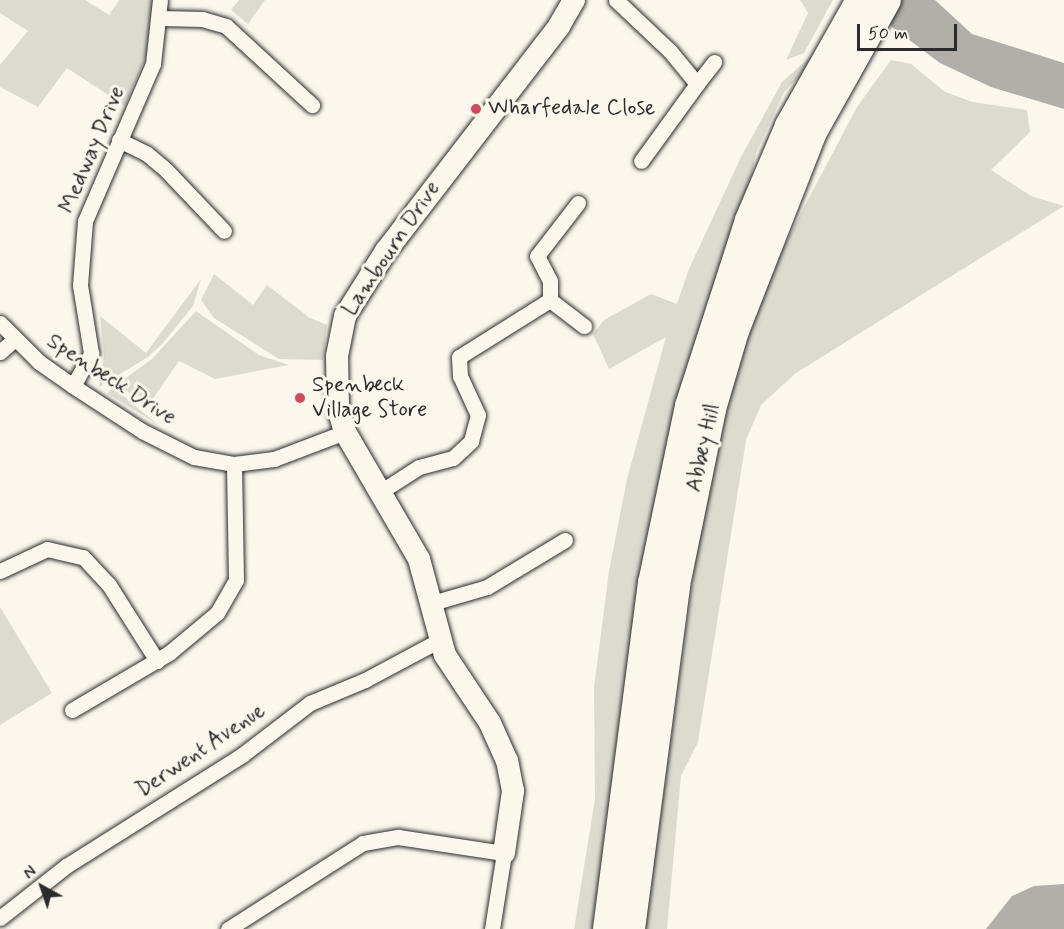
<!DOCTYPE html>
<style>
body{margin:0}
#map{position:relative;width:1064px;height:929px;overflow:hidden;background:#fbf7ec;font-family:Mynerve,sans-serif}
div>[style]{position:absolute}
.green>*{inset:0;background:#dddad0}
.water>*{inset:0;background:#b1afa7}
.roads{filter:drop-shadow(0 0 2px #2b2b2b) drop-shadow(0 0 2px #2b2b2b)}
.street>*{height:15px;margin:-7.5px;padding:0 7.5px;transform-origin:7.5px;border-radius:7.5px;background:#fbf7ec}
.secondary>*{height:22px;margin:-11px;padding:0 11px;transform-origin:11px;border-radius:11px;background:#fbf7ec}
.highway>*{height:28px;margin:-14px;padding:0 14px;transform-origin:14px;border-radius:14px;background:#fbf7ec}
.dots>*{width:16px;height:16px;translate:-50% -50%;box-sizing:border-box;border:3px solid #fbf7ec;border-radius:50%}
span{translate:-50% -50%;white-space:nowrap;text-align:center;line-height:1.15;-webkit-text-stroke:6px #fbf7ec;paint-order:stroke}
.poi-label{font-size:22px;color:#2b2b2b}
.left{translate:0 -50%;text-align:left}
.street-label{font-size:22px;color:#2b2b2b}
.north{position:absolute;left:12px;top:857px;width:60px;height:60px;-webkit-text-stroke:4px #fbf7ec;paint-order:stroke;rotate:320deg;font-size:16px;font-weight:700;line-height:24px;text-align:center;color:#2b2b2b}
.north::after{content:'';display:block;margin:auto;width:21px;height:27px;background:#2b2b2b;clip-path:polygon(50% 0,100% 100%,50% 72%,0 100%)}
.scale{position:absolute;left:857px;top:24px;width:100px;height:27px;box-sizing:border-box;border:3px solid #2b2b2b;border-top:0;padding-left:8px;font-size:18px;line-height:21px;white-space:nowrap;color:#2b2b2b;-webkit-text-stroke:4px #fbf7ec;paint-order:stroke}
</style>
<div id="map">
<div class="green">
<div style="clip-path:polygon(0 0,85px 0,109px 15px,119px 0,153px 0,152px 42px,125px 106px,67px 68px,38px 107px,0 87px,0 65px,28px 31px,0 13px)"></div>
<div style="clip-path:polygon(239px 0,265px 0,248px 24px,231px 10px)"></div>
<div style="clip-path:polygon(800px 0,833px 0,804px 53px,786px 60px,808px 13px)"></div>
<div style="clip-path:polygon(811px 56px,813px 62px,784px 92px,756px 153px,598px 929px,574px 929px,595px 799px,594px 688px,609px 571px,627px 479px,666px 337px,609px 369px,593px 334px,604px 320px,651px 294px,677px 304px,689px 269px,741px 157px,782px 82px)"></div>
<div style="clip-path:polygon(891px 60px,911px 64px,945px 92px,973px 102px,1027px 110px,1030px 132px,991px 170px,1031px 196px,1064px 206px,796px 373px,761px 405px,746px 440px,698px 742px,681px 776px,667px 929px,645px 929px,700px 528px,732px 384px,764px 283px,857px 107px)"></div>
<div style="clip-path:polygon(214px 274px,253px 305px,267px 285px,310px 318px,327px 325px,323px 360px,279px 359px,214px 318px,201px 300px)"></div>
<div style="clip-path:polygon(201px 279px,193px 306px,163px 343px,148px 357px,99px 387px,104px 356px,100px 316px,146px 353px)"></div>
<div style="clip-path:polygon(196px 311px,259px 355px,289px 365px,215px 379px,179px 361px,146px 409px,119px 383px,152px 359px)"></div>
<div style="clip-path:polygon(115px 387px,127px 399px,157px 424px,107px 393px)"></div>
<div style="clip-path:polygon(0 607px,52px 693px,0 725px)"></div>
</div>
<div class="water">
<div style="clip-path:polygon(868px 0,935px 0,972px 34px,1064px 63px,1064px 109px,991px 87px,940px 63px,893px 28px)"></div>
<div style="clip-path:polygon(1064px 884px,1064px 929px,986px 929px,1012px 896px,1034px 886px)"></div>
</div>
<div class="roads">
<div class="street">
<div style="left:616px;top:0;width:74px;rotate:43.4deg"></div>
<div style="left:670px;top:51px;width:43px;rotate:50.7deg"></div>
<div style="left:697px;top:84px;width:95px;rotate:126deg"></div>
<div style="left:161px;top:18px;width:41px;rotate:1.4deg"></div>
<div style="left:202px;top:19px;width:25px;rotate:16deg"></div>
<div style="left:226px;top:26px;width:117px;rotate:42.6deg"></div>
<div style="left:697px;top:84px;width:28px;rotate:-52deg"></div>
<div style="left:119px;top:140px;width:30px;rotate:26deg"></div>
<div style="left:146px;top:153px;width:26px;rotate:40deg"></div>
<div style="left:166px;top:170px;width:84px;rotate:46.4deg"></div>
<div style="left:550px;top:300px;width:43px;rotate:37.4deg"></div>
<div style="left:0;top:323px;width:55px;rotate:45deg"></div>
<div style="left:39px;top:362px;width:42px;rotate:35.2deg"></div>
<div style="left:73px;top:386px;width:82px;rotate:33.1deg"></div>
<div style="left:142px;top:431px;width:58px;rotate:26.6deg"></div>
<div style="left:194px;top:457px;width:41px;rotate:9.9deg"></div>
<div style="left:234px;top:464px;width:40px;rotate:-7.1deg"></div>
<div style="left:274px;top:459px;width:76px;rotate:-20.8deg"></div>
<div style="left:0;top:352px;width:18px;rotate:-41deg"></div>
<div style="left:73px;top:386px;width:38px;rotate:-61deg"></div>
<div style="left:91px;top:353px;width:69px;rotate:-99.2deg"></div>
<div style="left:80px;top:285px;width:64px;rotate:-85.5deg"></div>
<div style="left:85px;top:221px;width:171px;rotate:-66.6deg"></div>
<div style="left:153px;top:64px;width:64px;rotate:-83.8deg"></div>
<div style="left:380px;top:492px;width:46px;rotate:-32.7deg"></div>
<div style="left:419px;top:467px;width:35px;rotate:-15deg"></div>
<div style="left:453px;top:458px;width:25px;rotate:-43deg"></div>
<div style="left:471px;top:441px;width:27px;rotate:-75deg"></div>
<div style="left:478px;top:415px;width:43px;rotate:-114.8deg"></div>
<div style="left:460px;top:376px;width:19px;rotate:-93deg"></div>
<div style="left:459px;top:357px;width:107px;rotate:-32.1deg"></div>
<div style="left:550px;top:300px;width:19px;rotate:-90deg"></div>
<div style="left:550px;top:281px;width:28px;rotate:-117deg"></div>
<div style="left:537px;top:256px;width:67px;rotate:-52.3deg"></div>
<div style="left:0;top:571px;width:52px;rotate:-25.1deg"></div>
<div style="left:47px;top:549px;width:37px;rotate:13deg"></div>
<div style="left:83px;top:557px;width:38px;rotate:47deg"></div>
<div style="left:109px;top:585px;width:90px;rotate:57.7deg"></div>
<div style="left:432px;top:603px;width:57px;rotate:-16.2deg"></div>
<div style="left:487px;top:587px;width:91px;rotate:-31.1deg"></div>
<div style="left:72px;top:710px;width:113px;rotate:-30.4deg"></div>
<div style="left:169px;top:653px;width:62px;rotate:-39.8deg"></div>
<div style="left:217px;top:613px;width:38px;rotate:-60deg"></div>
<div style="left:236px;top:580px;width:116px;rotate:-91deg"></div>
<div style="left:0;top:918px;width:84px;rotate:-38.2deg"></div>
<div style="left:66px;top:866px;width:208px;rotate:-32.2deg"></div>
<div style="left:242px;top:755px;width:86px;rotate:-37.4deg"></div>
<div style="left:310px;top:703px;width:60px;rotate:-22.7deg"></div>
<div style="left:365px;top:680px;width:83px;rotate:-28.1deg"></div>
<div style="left:228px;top:929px;width:160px;rotate:-32.5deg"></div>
<div style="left:363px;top:843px;width:36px;rotate:-10deg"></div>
<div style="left:398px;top:837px;width:107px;rotate:8.6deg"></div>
<div style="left:504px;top:853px;width:77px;rotate:99deg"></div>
</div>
<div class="secondary">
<div style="left:504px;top:853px;width:63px;rotate:-81.7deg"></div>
<div style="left:513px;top:791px;width:31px;rotate:-101deg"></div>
<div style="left:507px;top:761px;width:42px;rotate:-114.1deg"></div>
<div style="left:490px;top:723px;width:82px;rotate:-123.5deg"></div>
<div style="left:445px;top:655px;width:99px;rotate:-105.2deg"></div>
<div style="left:419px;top:559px;width:147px;rotate:-120.2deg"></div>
<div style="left:345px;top:432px;width:26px;rotate:-106deg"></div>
<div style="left:338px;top:407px;width:51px;rotate:-91.1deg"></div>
<div style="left:337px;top:356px;width:41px;rotate:-78.7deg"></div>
<div style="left:345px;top:316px;width:77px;rotate:-57.8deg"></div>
<div style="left:386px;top:251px;width:284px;rotate:-52.4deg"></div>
<div style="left:559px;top:26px;width:30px;rotate:-60deg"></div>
</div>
<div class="highway">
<div style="left:607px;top:929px;width:349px;rotate:-82.6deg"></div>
<div style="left:652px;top:583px;width:181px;rotate:-78.2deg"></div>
<div style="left:689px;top:406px;width:195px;rotate:-72.1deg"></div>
<div style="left:749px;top:220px;width:102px;rotate:-66.9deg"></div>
<div style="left:789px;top:126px;width:145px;rotate:-60.6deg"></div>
<div style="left:631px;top:929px;width:347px;rotate:-82.5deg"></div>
<div style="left:676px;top:585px;width:180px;rotate:-78.4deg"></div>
<div style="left:712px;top:409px;width:81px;rotate:-73.6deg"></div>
<div style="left:735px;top:331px;width:214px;rotate:-68.6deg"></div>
<div style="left:813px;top:132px;width:151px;rotate:-60.7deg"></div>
</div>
</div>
<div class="dots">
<div style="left:476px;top:109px;background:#d1495b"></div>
<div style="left:300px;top:398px;background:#d1495b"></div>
</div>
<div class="poi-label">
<span class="left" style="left:488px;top:109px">Wharfedale Close</span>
<span class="left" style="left:312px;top:398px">Spenbeck<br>Village Store</span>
</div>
<div class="street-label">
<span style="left:93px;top:150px;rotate:-67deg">Medway Drive</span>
<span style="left:392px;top:249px;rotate:-56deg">Lambourn Drive</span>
<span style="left:111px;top:380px;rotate:33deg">Spenbeck Drive</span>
<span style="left:704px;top:448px;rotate:-77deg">Abbey Hill</span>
<span style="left:201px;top:751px;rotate:-34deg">Derwent Avenue</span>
</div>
<div class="north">N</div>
<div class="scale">50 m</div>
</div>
